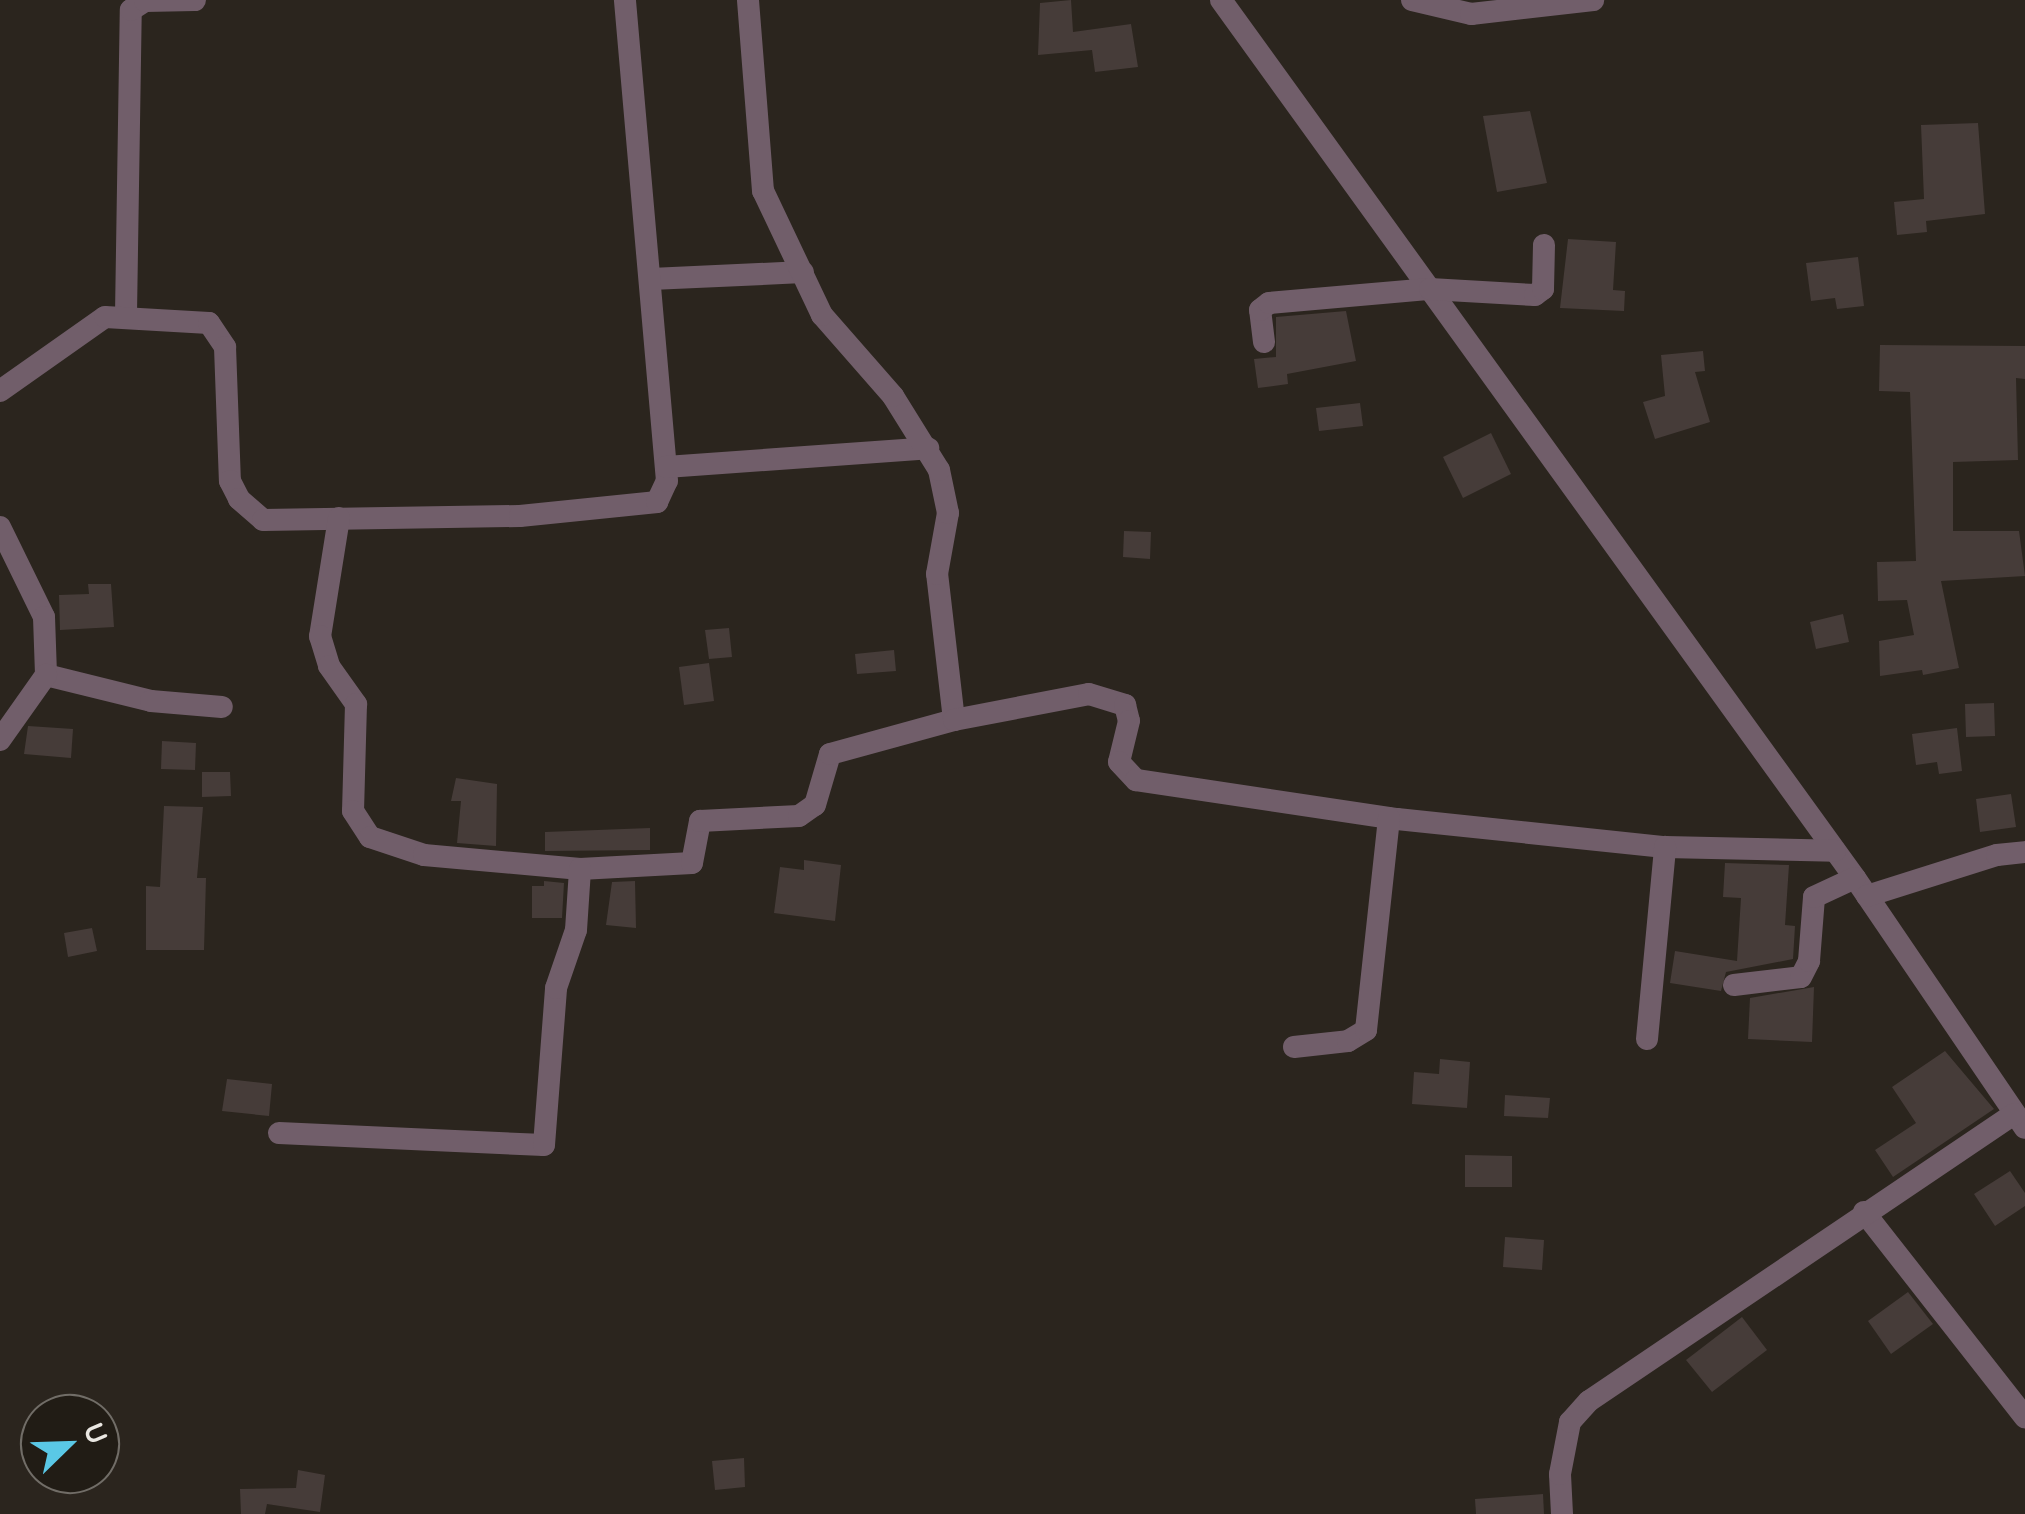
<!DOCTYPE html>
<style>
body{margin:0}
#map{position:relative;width:2025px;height:1514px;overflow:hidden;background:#2b251e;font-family:Quicksand,sans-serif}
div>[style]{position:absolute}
.building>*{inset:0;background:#463c39}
.street>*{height:22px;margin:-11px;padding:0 11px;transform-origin:11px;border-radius:11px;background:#715e6a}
span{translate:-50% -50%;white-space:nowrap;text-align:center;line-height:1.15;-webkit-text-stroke:9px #211c15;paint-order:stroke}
.north{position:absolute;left:20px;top:1394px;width:100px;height:100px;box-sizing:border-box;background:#211c15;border:2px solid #716d67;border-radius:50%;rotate:67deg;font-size:28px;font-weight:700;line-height:40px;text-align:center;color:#eae7e2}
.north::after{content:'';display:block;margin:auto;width:35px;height:45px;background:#5ac8e6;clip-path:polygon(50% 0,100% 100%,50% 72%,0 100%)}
</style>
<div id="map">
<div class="building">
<div style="clip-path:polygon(1071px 0,1073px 32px,1131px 24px,1138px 67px,1095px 72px,1092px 50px,1038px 55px,1040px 3px)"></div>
<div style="clip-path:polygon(1530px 111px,1547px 183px,1497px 192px,1483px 116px)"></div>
<div style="clip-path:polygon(1978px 123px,1985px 214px,1926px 221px,1927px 232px,1897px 235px,1894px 202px,1924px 199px,1921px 125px)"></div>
<div style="clip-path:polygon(1568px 239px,1616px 242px,1613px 290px,1625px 291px,1624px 311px,1560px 308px)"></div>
<div style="clip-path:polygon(1858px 257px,1864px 306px,1837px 309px,1835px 298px,1811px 301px,1806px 263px)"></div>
<div style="clip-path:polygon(1346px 311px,1356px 361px,1287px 374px,1288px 384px,1258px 388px,1254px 359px,1276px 357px,1276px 317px)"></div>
<div style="clip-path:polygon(1880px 345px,2025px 346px,2025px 379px,2016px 378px,2018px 460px,1953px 462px,1953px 531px,2019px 531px,2025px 576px,1941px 581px,1959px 668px,1923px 675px,1922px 670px,1880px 676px,1879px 641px,1914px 635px,1907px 600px,1878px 601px,1877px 562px,1916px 561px,1910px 392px,1879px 391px)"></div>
<div style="clip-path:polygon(1703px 351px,1705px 371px,1695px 372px,1710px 422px,1655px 439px,1643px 402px,1665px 396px,1661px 355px)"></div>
<div style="clip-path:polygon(1360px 403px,1363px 426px,1319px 431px,1316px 408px)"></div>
<div style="clip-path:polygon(1491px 433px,1511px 474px,1463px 498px,1443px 457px)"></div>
<div style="clip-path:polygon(1124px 531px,1151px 532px,1150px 559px,1123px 557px)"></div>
<div style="clip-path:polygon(88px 584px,111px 584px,114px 627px,60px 630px,59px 595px,89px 594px)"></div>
<div style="clip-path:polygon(1843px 614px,1849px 642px,1816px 649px,1810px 622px)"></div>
<div style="clip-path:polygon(729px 628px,732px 657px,709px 659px,705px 630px)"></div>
<div style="clip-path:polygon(894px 650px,896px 671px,857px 674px,855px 654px)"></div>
<div style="clip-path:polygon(709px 663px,714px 701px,684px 705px,679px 667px)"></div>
<div style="clip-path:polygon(1994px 703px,1995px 736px,1966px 737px,1965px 704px)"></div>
<div style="clip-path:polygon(28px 726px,73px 729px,71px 758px,24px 754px)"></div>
<div style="clip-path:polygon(1957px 728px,1962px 771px,1939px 774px,1937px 762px,1916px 765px,1912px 734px)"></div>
<div style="clip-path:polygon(162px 741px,196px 743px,195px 770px,161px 769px)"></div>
<div style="clip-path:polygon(202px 772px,230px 772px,231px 796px,202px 797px)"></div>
<div style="clip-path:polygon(456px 778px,497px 784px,496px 846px,457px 843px,461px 801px,451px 801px)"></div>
<div style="clip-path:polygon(2011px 794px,2016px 827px,1980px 832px,1976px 799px)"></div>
<div style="clip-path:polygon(164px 806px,203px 807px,197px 878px,206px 878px,204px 950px,146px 950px,146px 886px,160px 887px)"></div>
<div style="clip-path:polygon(650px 828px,650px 850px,545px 851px,545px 832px)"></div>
<div style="clip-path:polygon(804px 860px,841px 865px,835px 921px,774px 913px,780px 867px,804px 870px)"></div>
<div style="clip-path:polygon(1725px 863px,1789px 865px,1785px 925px,1795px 926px,1793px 959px,1726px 972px,1721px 991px,1670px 983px,1675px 951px,1737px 961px,1741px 898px,1723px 897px)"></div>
<div style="clip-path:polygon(544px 881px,564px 883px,562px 918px,532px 918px,532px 886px,544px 886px)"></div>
<div style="clip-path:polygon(635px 881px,636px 928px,606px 925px,612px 882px)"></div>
<div style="clip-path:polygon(92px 928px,97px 951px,68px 957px,64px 933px)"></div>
<div style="clip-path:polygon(1814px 987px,1812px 1042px,1748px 1039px,1750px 998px)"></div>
<div style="clip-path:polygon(1945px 1051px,1994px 1109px,1893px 1177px,1875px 1150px,1916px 1123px,1892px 1087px)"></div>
<div style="clip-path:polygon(1440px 1059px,1470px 1062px,1467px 1108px,1412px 1104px,1414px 1072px,1439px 1074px)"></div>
<div style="clip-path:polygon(227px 1079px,272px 1084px,269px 1116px,222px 1111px)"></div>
<div style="clip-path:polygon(1505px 1095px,1550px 1098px,1548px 1118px,1504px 1116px)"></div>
<div style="clip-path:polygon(1465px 1155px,1512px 1156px,1512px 1187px,1465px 1187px)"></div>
<div style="clip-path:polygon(2010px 1171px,2025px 1193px,2025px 1206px,1995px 1226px,1974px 1194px)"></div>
<div style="clip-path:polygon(1505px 1237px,1544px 1240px,1542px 1270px,1503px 1267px)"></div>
<div style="clip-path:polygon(1908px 1292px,1933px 1324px,1891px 1354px,1868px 1321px)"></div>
<div style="clip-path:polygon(1742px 1317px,1767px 1350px,1712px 1392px,1686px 1360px)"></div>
<div style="clip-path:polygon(744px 1458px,745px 1487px,715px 1490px,712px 1461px)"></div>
<div style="clip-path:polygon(298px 1470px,325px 1475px,320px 1512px,267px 1504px,265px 1514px,241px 1514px,240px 1489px,296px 1488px)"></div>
<div style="clip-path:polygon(1543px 1494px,1544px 1514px,1476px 1514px,1475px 1499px)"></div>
</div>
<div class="street">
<div style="left:1221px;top:0;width:1083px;rotate:54.17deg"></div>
<div style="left:1855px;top:878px;width:302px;rotate:55.8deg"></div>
<div style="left:1412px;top:0;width:61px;rotate:13.3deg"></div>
<div style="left:1471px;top:14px;width:123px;rotate:-6.5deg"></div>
<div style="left:651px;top:279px;width:152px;rotate:-2.6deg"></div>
<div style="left:126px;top:314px;width:304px;rotate:-89.1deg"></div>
<div style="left:131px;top:10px;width:17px;rotate:-33deg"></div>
<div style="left:145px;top:1px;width:50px;rotate:-1.1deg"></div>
<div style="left:1264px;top:342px;width:32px;rotate:-97deg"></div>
<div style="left:1260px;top:310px;width:11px;rotate:-38deg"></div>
<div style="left:1269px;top:303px;width:162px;rotate:-5deg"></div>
<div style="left:1430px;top:289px;width:105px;rotate:3.3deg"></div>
<div style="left:1535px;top:295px;width:10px;rotate:-37deg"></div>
<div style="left:1543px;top:289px;width:44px;rotate:-88.7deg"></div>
<div style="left:0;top:391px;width:128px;rotate:-35.2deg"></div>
<div style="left:105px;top:317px;width:104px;rotate:3.3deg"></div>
<div style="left:209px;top:323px;width:29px;rotate:56deg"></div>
<div style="left:225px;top:347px;width:134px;rotate:87.9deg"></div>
<div style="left:230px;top:481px;width:20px;rotate:63deg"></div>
<div style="left:239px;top:499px;width:32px;rotate:41deg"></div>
<div style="left:263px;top:520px;width:257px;rotate:-0.9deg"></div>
<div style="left:520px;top:516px;width:138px;rotate:-5.8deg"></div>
<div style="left:657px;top:502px;width:23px;rotate:-65deg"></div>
<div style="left:667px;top:481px;width:483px;rotate:-95deg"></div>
<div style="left:666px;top:467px;width:263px;rotate:-4.1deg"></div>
<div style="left:339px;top:518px;width:120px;rotate:99.1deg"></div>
<div style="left:320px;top:636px;width:31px;rotate:73deg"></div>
<div style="left:329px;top:666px;width:47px;rotate:54.6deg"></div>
<div style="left:356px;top:704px;width:107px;rotate:91.6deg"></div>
<div style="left:353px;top:811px;width:31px;rotate:57deg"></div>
<div style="left:370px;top:837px;width:57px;rotate:18.4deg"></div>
<div style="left:424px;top:855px;width:157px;rotate:5.1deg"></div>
<div style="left:580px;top:869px;width:112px;rotate:-3.1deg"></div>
<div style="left:692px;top:863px;width:43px;rotate:-79.2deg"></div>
<div style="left:700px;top:821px;width:99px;rotate:-2.9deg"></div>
<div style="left:799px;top:816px;width:19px;rotate:-35deg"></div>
<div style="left:815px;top:805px;width:53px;rotate:-73.6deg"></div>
<div style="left:830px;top:754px;width:129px;rotate:-15.3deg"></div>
<div style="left:954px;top:720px;width:147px;rotate:-96.6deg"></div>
<div style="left:937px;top:574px;width:62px;rotate:-79.8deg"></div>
<div style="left:948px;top:513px;width:44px;rotate:-101.8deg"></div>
<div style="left:939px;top:470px;width:87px;rotate:-121.9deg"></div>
<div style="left:893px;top:396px;width:108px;rotate:-131.2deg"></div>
<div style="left:822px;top:315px;width:137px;rotate:-115.4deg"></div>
<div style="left:763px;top:191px;width:192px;rotate:-94.5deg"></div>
<div style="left:0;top:527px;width:100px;rotate:63.9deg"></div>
<div style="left:44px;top:617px;width:58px;rotate:88deg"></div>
<div style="left:46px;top:675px;width:108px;rotate:13.9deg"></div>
<div style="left:151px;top:701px;width:71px;rotate:4.8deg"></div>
<div style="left:954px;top:720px;width:137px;rotate:-10.9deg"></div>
<div style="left:1089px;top:694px;width:38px;rotate:17deg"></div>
<div style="left:1125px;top:705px;width:16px;rotate:76deg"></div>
<div style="left:1129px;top:721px;width:42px;rotate:103.7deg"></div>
<div style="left:1119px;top:762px;width:25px;rotate:47deg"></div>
<div style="left:1136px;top:780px;width:264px;rotate:8.5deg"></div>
<div style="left:1397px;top:819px;width:269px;rotate:6deg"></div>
<div style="left:1665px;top:847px;width:170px;rotate:1.3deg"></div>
<div style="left:0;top:740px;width:80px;rotate:-54.7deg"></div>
<div style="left:1867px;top:896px;width:136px;rotate:-17.5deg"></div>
<div style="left:1997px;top:855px;width:28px;rotate:-6deg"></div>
<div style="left:1734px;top:985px;width:67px;rotate:-6.8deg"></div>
<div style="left:1801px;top:977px;width:18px;rotate:-63deg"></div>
<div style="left:1809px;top:961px;width:64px;rotate:-85.5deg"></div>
<div style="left:1814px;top:897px;width:45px;rotate:-24.9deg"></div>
<div style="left:1647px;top:1039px;width:193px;rotate:-84.6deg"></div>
<div style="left:1294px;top:1047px;width:54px;rotate:-6.3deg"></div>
<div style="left:1348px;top:1041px;width:21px;rotate:-31deg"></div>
<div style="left:1366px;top:1030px;width:213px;rotate:-83.8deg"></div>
<div style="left:279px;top:1133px;width:265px;rotate:2.6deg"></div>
<div style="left:544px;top:1145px;width:157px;rotate:-85.6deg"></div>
<div style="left:556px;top:988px;width:61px;rotate:-71deg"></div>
<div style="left:576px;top:930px;width:61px;rotate:-86.2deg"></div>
<div style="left:1864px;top:1212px;width:261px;rotate:51.9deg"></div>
<div style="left:1562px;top:1514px;width:40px;rotate:-92.9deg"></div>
<div style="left:1560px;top:1474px;width:53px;rotate:-79.1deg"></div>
<div style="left:1570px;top:1422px;width:28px;rotate:-48deg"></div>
<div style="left:1589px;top:1401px;width:513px;rotate:-34.03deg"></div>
</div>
<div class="north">U</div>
</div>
